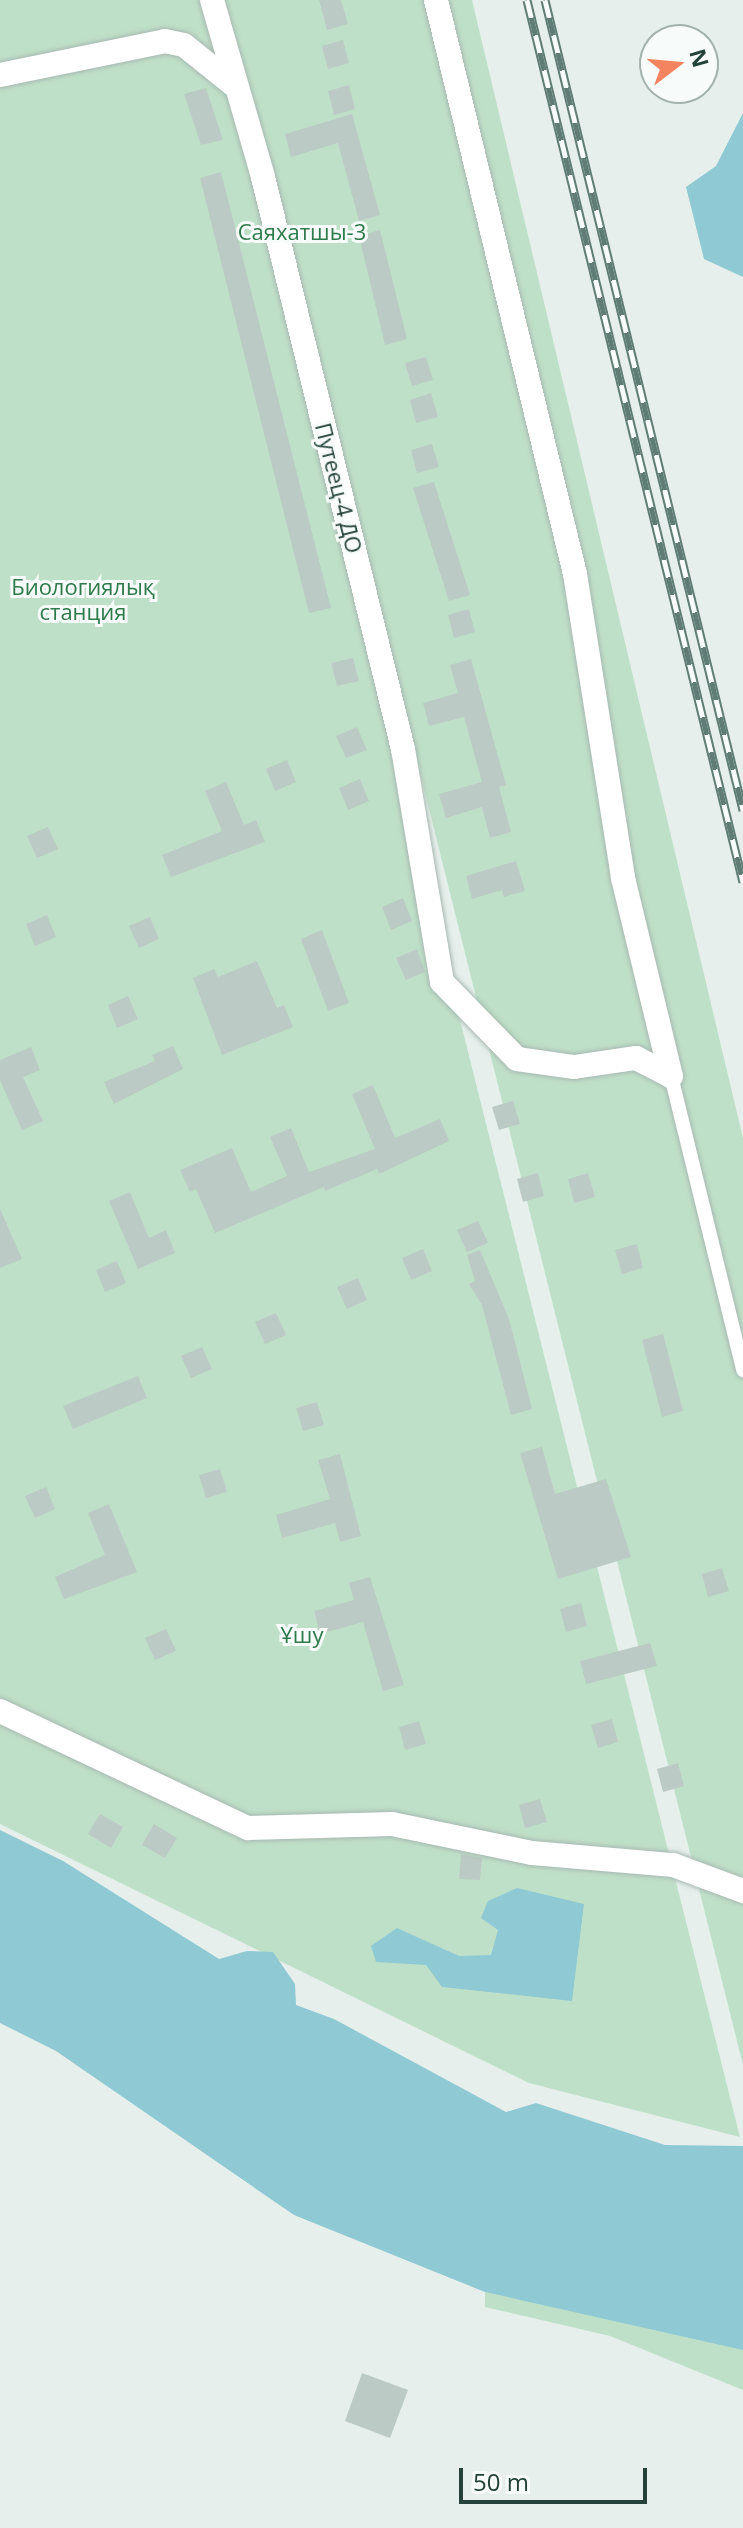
<!DOCTYPE html>
<meta charset="utf-8">
<style>
body{margin:0}
#map{position:relative;width:743px;height:2528px;overflow:hidden;background:#e6efeb;font-family:"Open Sans",sans-serif}
div>[style]{position:absolute}
.green>*{inset:0;background:#bfe0c8}
.water>*{inset:0;background:#8ec9d4}
.building>*{inset:0;background:#bbcac4}
.roads{filter:drop-shadow(0 0 2px #a8b8b2) drop-shadow(0 0 2px #a8b8b2)}
.service>*{height:14px;margin:-7px;padding:0 7px;transform-origin:7px;border-radius:7px;background:#fff}
.minor>*{height:24px;margin:-12px;padding:0 12px;transform-origin:12px;border-radius:12px;background:#fff}
.rail>*{height:9px;margin-top:-4.5px;transform-origin:0;background:repeating-linear-gradient(90deg,#f7fbf9 0 18px,#5f7d75 0 36px);box-sizing:border-box;border-block:2px solid #5f7d75}
span{translate:-50% -50%;white-space:nowrap;text-align:center;line-height:1.15;-webkit-text-stroke:6px #f7fbf9;paint-order:stroke}
.park-label{font-size:22px;color:#2d7a4b}
.street-label{font-size:22px;color:#24423a}
.north{position:absolute;left:639px;top:24px;width:80px;height:80px;box-sizing:border-box;background:#f7fbf9;border:2px solid #a3b1ad;border-radius:50%;rotate:74deg;font-size:22px;font-weight:700;line-height:32px;text-align:center;color:#24423a}
.north::after{content:'';display:block;margin:auto;width:28px;height:36px;background:#f4845f;clip-path:polygon(50% 0,100% 100%,50% 72%,0 100%)}
.scale{position:absolute;left:459px;top:2468px;width:188px;height:36px;box-sizing:border-box;border:4px solid #24423a;border-top:0;padding-left:10px;font-size:24px;line-height:28px;white-space:nowrap;color:#24423a;-webkit-text-stroke:6px #f7fbf9;paint-order:stroke}
</style>
<div id="map">
<div class="green">
<div style="clip-path:polygon(0 0,472px 0,743px 1138px,743px 2065px,369px 569px,349px 577px,740px 2137px,529px 2083px,0 1824px)"></div>
<div style="clip-path:polygon(485px 2292px,720px 2341px,743px 2350px,743px 2390px,610px 2336px,485px 2307px)"></div>
</div>
<div class="water">
<div style="clip-path:polygon(743px 113px,743px 277px,704px 259px,686px 187px,716px 166px)"></div>
<div style="clip-path:polygon(0 1830px,63px 1861px,219px 1959px,247px 1951px,273px 1952px,295px 1984px,296px 2005px,334px 2019px,506px 2112px,536px 2103px,665px 2145px,743px 2146px,743px 2350px,485px 2292px,294px 2215px,56px 2051px,0 2023px)"></div>
<div style="clip-path:polygon(517px 1888px,584px 1904px,572px 2001px,442px 1987px,426px 1965px,376px 1962px,371px 1946px,397px 1928px,459px 1956px,491px 1955px,498px 1930px,481px 1918px,488px 1901px)"></div>
</div>
<div class="building">
<div style="clip-path:polygon(319px 0,341px 0,348px 24px,327px 30px)"></div>
<div style="clip-path:polygon(343px 40px,349px 63px,328px 69px,322px 46px)"></div>
<div style="clip-path:polygon(349px 85px,355px 109px,334px 115px,328px 91px)"></div>
<div style="clip-path:polygon(206px 88px,223px 140px,201px 145px,184px 94px)"></div>
<div style="clip-path:polygon(352px 114px,380px 215px,359px 221px,338px 143px,291px 157px,285px 134px)"></div>
<div style="clip-path:polygon(221px 172px,331px 608px,309px 613px,200px 178px)"></div>
<div style="clip-path:polygon(380px 230px,407px 339px,385px 345px,359px 236px)"></div>
<div style="clip-path:polygon(426px 357px,433px 380px,412px 386px,405px 363px)"></div>
<div style="clip-path:polygon(431px 393px,438px 417px,416px 423px,410px 400px)"></div>
<div style="clip-path:polygon(432px 444px,439px 467px,417px 473px,411px 450px)"></div>
<div style="clip-path:polygon(434px 482px,470px 595px,449px 601px,413px 488px)"></div>
<div style="clip-path:polygon(469px 609px,475px 632px,454px 638px,448px 615px)"></div>
<div style="clip-path:polygon(353px 658px,359px 681px,337px 686px,331px 663px)"></div>
<div style="clip-path:polygon(471px 659px,506px 785px,499px 787px,511px 832px,490px 838px,482px 807px,446px 818px,439px 794px,482px 782px,464px 717px,429px 726px,423px 703px,458px 693px,450px 665px)"></div>
<div style="clip-path:polygon(357px 727px,367px 750px,346px 758px,336px 736px)"></div>
<div style="clip-path:polygon(287px 760px,296px 782px,275px 791px,266px 769px)"></div>
<div style="clip-path:polygon(360px 779px,369px 801px,348px 810px,339px 788px)"></div>
<div style="clip-path:polygon(226px 782px,244px 825px,256px 820px,265px 842px,171px 877px,162px 855px,222px 831px,205px 791px)"></div>
<div style="clip-path:polygon(48px 827px,58px 849px,37px 858px,27px 836px)"></div>
<div style="clip-path:polygon(516px 861px,525px 891px,504px 897px,502px 890px,472px 899px,466px 876px)"></div>
<div style="clip-path:polygon(403px 898px,412px 921px,391px 930px,382px 907px)"></div>
<div style="clip-path:polygon(47px 915px,56px 937px,35px 946px,26px 924px)"></div>
<div style="clip-path:polygon(150px 917px,159px 939px,139px 948px,129px 926px)"></div>
<div style="clip-path:polygon(322px 930px,349px 1003px,328px 1011px,301px 939px)"></div>
<div style="clip-path:polygon(417px 949px,425px 972px,406px 980px,396px 958px)"></div>
<div style="clip-path:polygon(257px 961px,277px 1008px,284px 1005px,293px 1027px,222px 1055px,193px 978px,214px 969px,218px 977px)"></div>
<div style="clip-path:polygon(128px 996px,138px 1019px,117px 1028px,108px 1005px)"></div>
<div style="clip-path:polygon(173px 1046px,183px 1069px,114px 1104px,104px 1082px,155px 1061px,152px 1055px)"></div>
<div style="clip-path:polygon(31px 1047px,40px 1070px,23px 1077px,43px 1121px,22px 1130px,0 1080px,0 1060px)"></div>
<div style="clip-path:polygon(373px 1085px,395px 1138px,440px 1119px,449px 1141px,379px 1174px,377px 1169px,325px 1191px,324px 1187px,215px 1233px,196px 1189px,190px 1192px,180px 1170px,232px 1148px,251px 1192px,287px 1176px,270px 1137px,291px 1128px,309px 1172px,375px 1149px,352px 1094px)"></div>
<div style="clip-path:polygon(513px 1101px,520px 1124px,499px 1130px,492px 1107px)"></div>
<div style="clip-path:polygon(538px 1173px,544px 1196px,523px 1202px,517px 1179px)"></div>
<div style="clip-path:polygon(588px 1173px,595px 1197px,574px 1203px,568px 1179px)"></div>
<div style="clip-path:polygon(130px 1192px,149px 1238px,166px 1230px,175px 1253px,138px 1269px,109px 1201px)"></div>
<div style="clip-path:polygon(0 1209px,22px 1259px,0 1268px)"></div>
<div style="clip-path:polygon(478px 1221px,488px 1243px,467px 1252px,457px 1230px)"></div>
<div style="clip-path:polygon(637px 1244px,643px 1268px,622px 1274px,615px 1250px)"></div>
<div style="clip-path:polygon(423px 1249px,432px 1271px,411px 1280px,402px 1258px)"></div>
<div style="clip-path:polygon(480px 1250px,509px 1319px,532px 1409px,511px 1415px,482px 1305px,469px 1284px,475px 1281px,467px 1255px)"></div>
<div style="clip-path:polygon(117px 1261px,126px 1283px,105px 1292px,96px 1270px)"></div>
<div style="clip-path:polygon(358px 1278px,367px 1300px,347px 1309px,337px 1287px)"></div>
<div style="clip-path:polygon(276px 1313px,286px 1335px,265px 1344px,255px 1322px)"></div>
<div style="clip-path:polygon(663px 1334px,683px 1411px,662px 1417px,642px 1340px)"></div>
<div style="clip-path:polygon(202px 1347px,212px 1369px,191px 1378px,181px 1356px)"></div>
<div style="clip-path:polygon(138px 1376px,147px 1398px,73px 1429px,63px 1406px)"></div>
<div style="clip-path:polygon(317px 1402px,324px 1425px,303px 1431px,296px 1408px)"></div>
<div style="clip-path:polygon(542px 1447px,555px 1494px,606px 1479px,631px 1557px,558px 1579px,520px 1453px)"></div>
<div style="clip-path:polygon(340px 1454px,361px 1536px,340px 1542px,335px 1523px,282px 1538px,276px 1515px,330px 1499px,318px 1460px)"></div>
<div style="clip-path:polygon(220px 1469px,227px 1492px,206px 1498px,199px 1475px)"></div>
<div style="clip-path:polygon(46px 1487px,55px 1509px,35px 1518px,25px 1496px)"></div>
<div style="clip-path:polygon(109px 1504px,137px 1572px,64px 1599px,55px 1577px,105px 1555px,88px 1513px)"></div>
<div style="clip-path:polygon(722px 1568px,729px 1591px,708px 1597px,702px 1574px)"></div>
<div style="clip-path:polygon(370px 1577px,404px 1685px,383px 1691px,363px 1622px,320px 1634px,314px 1611px,354px 1600px,349px 1583px)"></div>
<div style="clip-path:polygon(581px 1603px,587px 1626px,566px 1632px,560px 1609px)"></div>
<div style="clip-path:polygon(166px 1629px,176px 1651px,155px 1660px,145px 1638px)"></div>
<div style="clip-path:polygon(650px 1643px,657px 1666px,586px 1684px,580px 1661px)"></div>
<div style="clip-path:polygon(612px 1719px,618px 1742px,598px 1748px,591px 1725px)"></div>
<div style="clip-path:polygon(419px 1721px,426px 1744px,405px 1750px,399px 1727px)"></div>
<div style="clip-path:polygon(678px 1763px,684px 1786px,663px 1792px,657px 1769px)"></div>
<div style="clip-path:polygon(540px 1799px,547px 1822px,525px 1828px,519px 1805px)"></div>
<div style="clip-path:polygon(100px 1814px,123px 1827px,111px 1848px,88px 1834px)"></div>
<div style="clip-path:polygon(154px 1824px,177px 1838px,165px 1858px,142px 1845px)"></div>
<div style="clip-path:polygon(461px 1854px,482px 1858px,480px 1880px,459px 1879px)"></div>
<div style="clip-path:polygon(362px 2373px,408px 2390px,390px 2438px,345px 2421px)"></div>
</div>
<div class="roads">
<div class="service">
<div style="left:671px;top:1076px;width:303px;rotate:76.2deg"></div>
</div>
<div class="minor">
<div style="left:212px;top:0;width:184px;rotate:73.9deg"></div>
<div style="left:263px;top:177px;width:589px;rotate:76.25deg"></div>
<div style="left:403px;top:749px;width:236px;rotate:80.5deg"></div>
<div style="left:442px;top:982px;width:107px;rotate:45.8deg"></div>
<div style="left:517px;top:1059px;width:58px;rotate:8deg"></div>
<div style="left:574px;top:1067px;width:63px;rotate:-8.3deg"></div>
<div style="left:636px;top:1058px;width:39px;rotate:27deg"></div>
<div style="left:436px;top:0;width:591px;rotate:76.39deg"></div>
<div style="left:575px;top:574px;width:308px;rotate:81deg"></div>
<div style="left:623px;top:878px;width:204px;rotate:76.4deg"></div>
<div style="left:0;top:75px;width:168px;rotate:-11.6deg"></div>
<div style="left:165px;top:41px;width:19px;rotate:12deg"></div>
<div style="left:184px;top:45px;width:65px;rotate:38.8deg"></div>
<div style="left:0;top:1711px;width:274px;rotate:25.3deg"></div>
<div style="left:248px;top:1828px;width:144px;rotate:-1.6deg"></div>
<div style="left:392px;top:1824px;width:143px;rotate:11.7deg"></div>
<div style="left:532px;top:1853px;width:142px;rotate:4.9deg"></div>
<div style="left:673px;top:1865px;width:75px;rotate:20.4deg"></div>
</div>
</div>
<div class="rail">
<div style="left:527px;top:0;width:908px;rotate:76.24deg"></div>
<div style="left:545px;top:0;width:834px;rotate:76.26deg"></div>
</div>
<div class="park-label">
<span style="left:302px;top:232px">Саяхатшы-3</span>
<span style="left:83px;top:599px">Биологиялық<br>станция</span>
<span style="left:302px;top:1635px">Ұшу</span>
</div>
<div class="street-label">
<span style="left:339px;top:488px;rotate:76deg">Путеец-4 ДО</span>
</div>
<div class="north">N</div>
<div class="scale">50 m</div>
</div>
